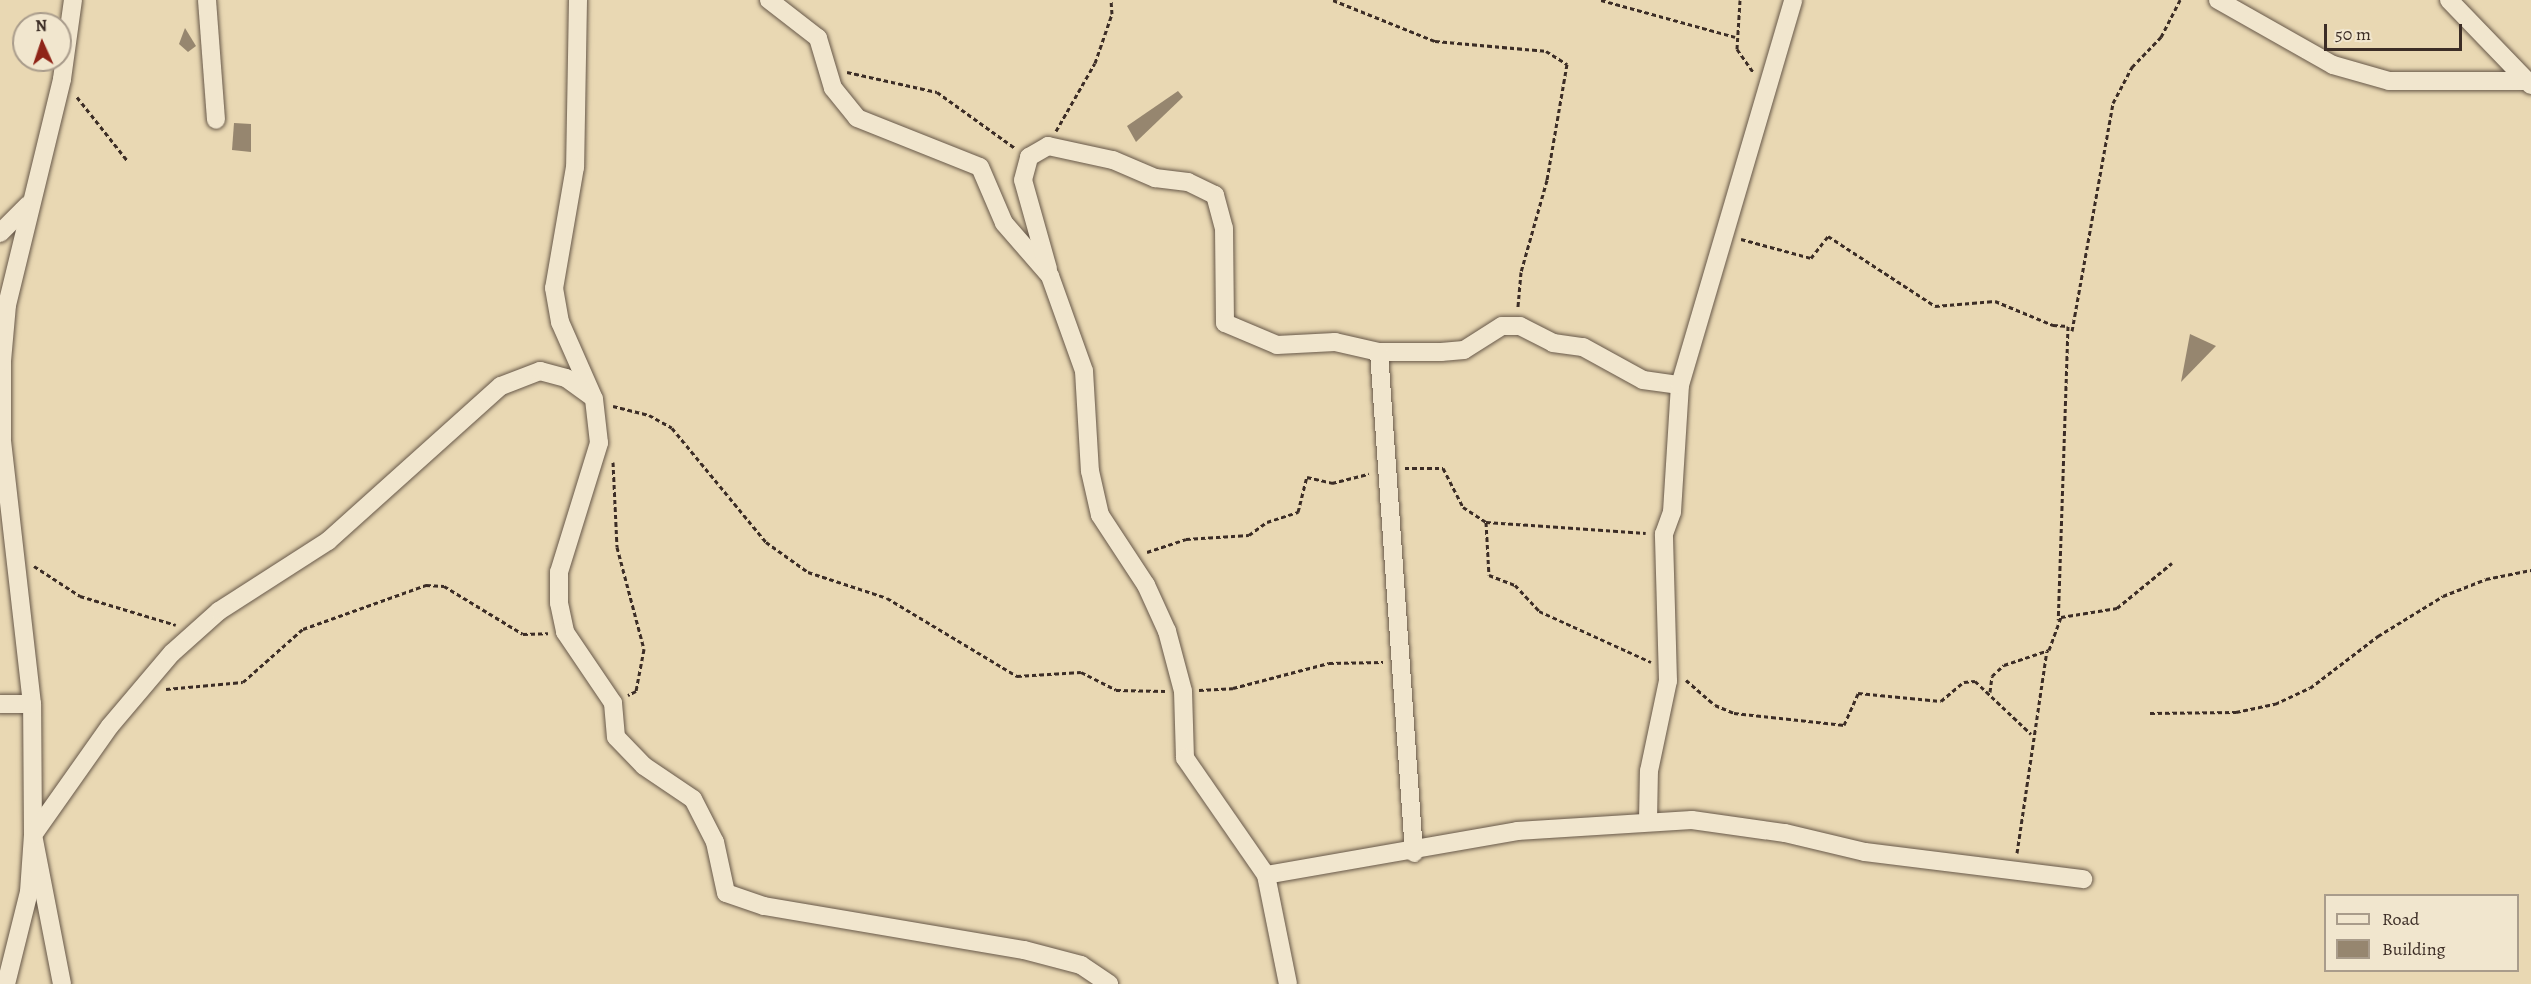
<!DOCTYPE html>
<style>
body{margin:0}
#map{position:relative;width:2531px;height:984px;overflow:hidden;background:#e9d8b3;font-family:Alegreya,serif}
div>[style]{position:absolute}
.building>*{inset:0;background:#96866f}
.path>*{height:3px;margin-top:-1.5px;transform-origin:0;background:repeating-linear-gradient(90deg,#3c2d26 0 4.5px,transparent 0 7.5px)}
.roads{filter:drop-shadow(0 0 2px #675849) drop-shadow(0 0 2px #675849)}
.minor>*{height:18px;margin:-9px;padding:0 9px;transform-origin:9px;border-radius:9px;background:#f1e6ce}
span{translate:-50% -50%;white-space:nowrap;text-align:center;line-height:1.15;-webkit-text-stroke:5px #f1e6ce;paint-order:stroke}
.legend{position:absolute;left:2324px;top:894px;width:195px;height:78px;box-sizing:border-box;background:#f1e6ce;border:2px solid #a99c8b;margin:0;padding:8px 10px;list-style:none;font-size:18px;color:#3c2d26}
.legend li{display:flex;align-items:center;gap:12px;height:30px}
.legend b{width:30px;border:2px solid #a99c8b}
.north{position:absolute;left:12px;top:12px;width:60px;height:60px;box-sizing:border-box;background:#f1e6ce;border:2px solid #a99c8b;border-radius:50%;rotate:357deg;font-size:16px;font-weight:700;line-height:24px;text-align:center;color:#3c2d26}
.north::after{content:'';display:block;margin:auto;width:21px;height:27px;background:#8f2418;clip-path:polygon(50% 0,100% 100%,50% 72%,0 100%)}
.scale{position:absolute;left:2324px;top:24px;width:138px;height:27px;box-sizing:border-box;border:3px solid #3c2d26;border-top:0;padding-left:8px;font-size:18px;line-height:21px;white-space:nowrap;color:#3c2d26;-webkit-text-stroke:4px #f1e6ce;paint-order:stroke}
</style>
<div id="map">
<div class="building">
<div style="clip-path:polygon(185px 28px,196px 46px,188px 52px,179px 44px)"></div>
<div style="clip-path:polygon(1178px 91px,1183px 97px,1136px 142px,1127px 126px)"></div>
<div style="clip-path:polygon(234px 123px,251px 124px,251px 152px,232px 150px)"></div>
<div style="clip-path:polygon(2190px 334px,2216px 346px,2181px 382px)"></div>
</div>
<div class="path">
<div style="left:1333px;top:0;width:110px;rotate:21.9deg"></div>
<div style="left:1435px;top:41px;width:111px;rotate:5.1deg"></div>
<div style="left:1546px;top:51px;width:25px;rotate:32deg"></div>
<div style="left:1567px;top:64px;width:118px;rotate:99.8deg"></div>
<div style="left:1547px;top:180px;width:96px;rotate:105.8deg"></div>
<div style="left:1521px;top:272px;width:37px;rotate:95deg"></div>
<div style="left:1601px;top:0;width:139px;rotate:15.4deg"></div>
<div style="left:1740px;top:0;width:49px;rotate:93.5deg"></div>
<div style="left:1737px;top:49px;width:28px;rotate:55deg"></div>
<div style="left:847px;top:72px;width:92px;rotate:12.5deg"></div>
<div style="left:937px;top:92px;width:96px;rotate:35.7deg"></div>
<div style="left:77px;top:97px;width:80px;rotate:51.6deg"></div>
<div style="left:1056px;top:131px;width:78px;rotate:-60.2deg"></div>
<div style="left:1095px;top:63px;width:52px;rotate:-70.9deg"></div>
<div style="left:1112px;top:14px;width:14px;rotate:-94deg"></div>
<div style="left:1741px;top:239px;width:73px;rotate:15.2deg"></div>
<div style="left:1811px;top:258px;width:28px;rotate:-52deg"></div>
<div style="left:1828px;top:236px;width:128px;rotate:33.2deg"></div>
<div style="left:1935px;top:306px;width:60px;rotate:-4.8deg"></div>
<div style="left:1995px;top:301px;width:63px;rotate:22.5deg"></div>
<div style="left:2053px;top:325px;width:15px;rotate:4deg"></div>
<div style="left:2068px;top:326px;width:294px;rotate:91.9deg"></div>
<div style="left:2072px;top:331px;width:232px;rotate:-79.8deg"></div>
<div style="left:2113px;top:103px;width:41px;rotate:-62.2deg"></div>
<div style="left:2132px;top:67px;width:42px;rotate:-46deg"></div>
<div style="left:2161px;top:37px;width:42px;rotate:-62.8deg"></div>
<div style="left:613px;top:406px;width:37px;rotate:14deg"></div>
<div style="left:649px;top:415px;width:26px;rotate:29deg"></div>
<div style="left:672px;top:428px;width:148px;rotate:50.5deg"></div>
<div style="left:766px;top:542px;width:52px;rotate:35.5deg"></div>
<div style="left:808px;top:572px;width:83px;rotate:18.2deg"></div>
<div style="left:887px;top:598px;width:152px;rotate:31deg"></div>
<div style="left:1017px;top:676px;width:64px;rotate:-3.6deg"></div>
<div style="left:1081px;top:672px;width:39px;rotate:27deg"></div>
<div style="left:1116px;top:690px;width:49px;rotate:1.2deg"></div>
<div style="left:613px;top:462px;width:85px;rotate:87.3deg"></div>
<div style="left:617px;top:547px;width:106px;rotate:75.2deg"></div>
<div style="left:644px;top:649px;width:43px;rotate:100.8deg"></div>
<div style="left:636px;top:691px;width:9px;rotate:153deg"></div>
<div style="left:1405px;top:468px;width:38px"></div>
<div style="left:1443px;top:468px;width:44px;rotate:62.9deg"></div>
<div style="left:1463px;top:507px;width:27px;rotate:33deg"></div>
<div style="left:1486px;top:522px;width:160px;rotate:3.9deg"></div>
<div style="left:1486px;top:522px;width:53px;rotate:86.8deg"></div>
<div style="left:1489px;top:575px;width:28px;rotate:21deg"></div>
<div style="left:1515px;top:585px;width:35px;rotate:47deg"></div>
<div style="left:1539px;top:611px;width:123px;rotate:24.5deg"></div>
<div style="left:1147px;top:552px;width:41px;rotate:-18.4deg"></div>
<div style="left:1186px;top:539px;width:63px;rotate:-3.6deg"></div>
<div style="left:1249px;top:535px;width:22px;rotate:-36deg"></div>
<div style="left:1267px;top:522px;width:33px;rotate:-18deg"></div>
<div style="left:1298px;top:512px;width:36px;rotate:-76deg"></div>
<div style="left:1307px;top:477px;width:26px;rotate:13deg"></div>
<div style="left:1332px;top:483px;width:38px;rotate:-14deg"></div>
<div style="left:34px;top:566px;width:55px;rotate:33.1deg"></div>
<div style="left:80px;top:596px;width:100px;rotate:16.8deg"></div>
<div style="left:1686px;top:680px;width:38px;rotate:41deg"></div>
<div style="left:1715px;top:705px;width:21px;rotate:23deg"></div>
<div style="left:1734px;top:713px;width:111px;rotate:6.2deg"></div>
<div style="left:1844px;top:725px;width:35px;rotate:-66deg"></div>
<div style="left:1858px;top:693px;width:83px;rotate:5.5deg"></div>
<div style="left:1941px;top:701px;width:30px;rotate:-40deg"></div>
<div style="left:1964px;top:682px;width:11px;rotate:-5deg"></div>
<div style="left:1975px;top:681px;width:77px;rotate:43.4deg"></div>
<div style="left:166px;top:689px;width:77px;rotate:-5.2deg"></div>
<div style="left:243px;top:682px;width:80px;rotate:-41.5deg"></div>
<div style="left:303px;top:629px;width:131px;rotate:-19.7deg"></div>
<div style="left:426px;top:585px;width:18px;rotate:3deg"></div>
<div style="left:444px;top:586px;width:92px;rotate:31.3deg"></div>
<div style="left:523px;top:634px;width:25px;rotate:-2deg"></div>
<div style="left:1199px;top:690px;width:34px;rotate:-3deg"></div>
<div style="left:1233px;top:688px;width:99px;rotate:-14.6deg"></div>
<div style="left:1329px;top:663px;width:54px;rotate:-1.1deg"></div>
<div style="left:1990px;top:692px;width:16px;rotate:-83deg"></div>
<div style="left:1992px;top:676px;width:16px;rotate:-43deg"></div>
<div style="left:2004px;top:665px;width:47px;rotate:-18.4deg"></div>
<div style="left:2049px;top:650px;width:35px;rotate:-70deg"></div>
<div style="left:2061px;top:617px;width:57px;rotate:-9.1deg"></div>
<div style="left:2117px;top:608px;width:71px;rotate:-39.3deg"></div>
<div style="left:2150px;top:713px;width:86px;rotate:-0.7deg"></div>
<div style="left:2236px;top:712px;width:40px;rotate:-12deg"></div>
<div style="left:2275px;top:704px;width:38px;rotate:-25deg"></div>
<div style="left:2310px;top:688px;width:86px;rotate:-37.4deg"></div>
<div style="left:2378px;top:636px;width:76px;rotate:-31.6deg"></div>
<div style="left:2443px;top:596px;width:46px;rotate:-21.6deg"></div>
<div style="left:2486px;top:579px;width:46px;rotate:-11.3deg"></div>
<div style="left:2017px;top:853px;width:204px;rotate:-81.6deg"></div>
</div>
<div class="roads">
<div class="minor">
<div style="left:207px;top:0;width:120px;rotate:85.7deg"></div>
<div style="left:578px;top:0;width:167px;rotate:91deg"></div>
<div style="left:575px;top:167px;width:123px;rotate:99.8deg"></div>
<div style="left:554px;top:288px;width:35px;rotate:80deg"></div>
<div style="left:560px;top:322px;width:84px;rotate:66.2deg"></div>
<div style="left:594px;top:399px;width:44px;rotate:83.5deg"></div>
<div style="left:599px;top:443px;width:135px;rotate:107.2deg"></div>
<div style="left:559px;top:572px;width:31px;rotate:90deg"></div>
<div style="left:559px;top:603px;width:30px;rotate:78deg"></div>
<div style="left:565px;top:632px;width:86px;rotate:55.9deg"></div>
<div style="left:613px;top:703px;width:34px;rotate:85deg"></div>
<div style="left:616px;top:737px;width:40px;rotate:46deg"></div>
<div style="left:644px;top:766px;width:59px;rotate:34deg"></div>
<div style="left:693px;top:799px;width:48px;rotate:62.9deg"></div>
<div style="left:715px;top:842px;width:52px;rotate:77.8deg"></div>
<div style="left:726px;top:893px;width:40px;rotate:18.9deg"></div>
<div style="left:764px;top:906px;width:264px;rotate:9.6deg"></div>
<div style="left:1024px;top:950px;width:59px;rotate:14.7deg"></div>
<div style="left:1081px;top:965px;width:34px;rotate:34deg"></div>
<div style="left:769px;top:0;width:62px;rotate:37.8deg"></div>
<div style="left:818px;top:38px;width:52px;rotate:73.3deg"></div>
<div style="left:833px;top:88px;width:38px;rotate:51deg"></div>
<div style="left:857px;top:118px;width:132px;rotate:21.7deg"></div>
<div style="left:980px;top:167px;width:61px;rotate:66.8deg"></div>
<div style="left:1004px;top:223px;width:70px;rotate:49deg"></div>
<div style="left:1050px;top:276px;width:101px;rotate:70.3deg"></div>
<div style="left:1084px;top:371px;width:100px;rotate:86.6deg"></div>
<div style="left:1090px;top:471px;width:45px;rotate:77.2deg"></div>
<div style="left:1100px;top:515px;width:84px;rotate:56.7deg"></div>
<div style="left:1146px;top:585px;width:51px;rotate:65.5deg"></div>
<div style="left:1167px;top:631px;width:62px;rotate:75.1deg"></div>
<div style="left:1183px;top:691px;width:67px;rotate:88.3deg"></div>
<div style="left:1185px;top:758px;width:142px;rotate:55.3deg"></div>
<div style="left:1266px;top:875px;width:111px;rotate:78.6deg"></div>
<div style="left:2218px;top:0;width:132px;rotate:29.5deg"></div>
<div style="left:2333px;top:65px;width:58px;rotate:15.9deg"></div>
<div style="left:2389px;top:81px;width:142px"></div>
<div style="left:2449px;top:0;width:118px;rotate:46deg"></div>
<div style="left:0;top:233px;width:40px;rotate:-45deg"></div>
<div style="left:1048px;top:269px;width:92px;rotate:-105.7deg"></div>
<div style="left:1023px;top:180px;width:24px;rotate:-75deg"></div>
<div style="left:1029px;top:157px;width:22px;rotate:-30deg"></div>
<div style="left:1048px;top:146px;width:66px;rotate:12.2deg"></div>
<div style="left:1113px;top:160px;width:46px;rotate:23.2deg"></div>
<div style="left:1155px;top:178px;width:33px;rotate:7deg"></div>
<div style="left:1188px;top:182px;width:30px;rotate:26deg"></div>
<div style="left:1215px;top:195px;width:34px;rotate:75deg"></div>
<div style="left:1224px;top:228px;width:95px;rotate:89.4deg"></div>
<div style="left:1225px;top:323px;width:56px;rotate:22.9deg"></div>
<div style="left:1277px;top:345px;width:58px;rotate:-3deg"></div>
<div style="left:1335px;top:342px;width:45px;rotate:12.8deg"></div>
<div style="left:1379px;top:352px;width:62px"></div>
<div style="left:1441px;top:352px;width:23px;rotate:-5deg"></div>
<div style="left:1464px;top:350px;width:45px;rotate:-32.3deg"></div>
<div style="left:1502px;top:326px;width:18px"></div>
<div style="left:1520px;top:326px;width:37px;rotate:27deg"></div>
<div style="left:1553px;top:343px;width:30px;rotate:8deg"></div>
<div style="left:1583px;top:347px;width:68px;rotate:28.8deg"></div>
<div style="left:1643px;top:380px;width:37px;rotate:8deg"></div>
<div style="left:1379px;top:352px;width:502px;rotate:86deg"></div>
<div style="left:0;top:704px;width:32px"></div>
<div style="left:1648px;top:821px;width:50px;rotate:-88.9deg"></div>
<div style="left:1649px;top:771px;width:92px;rotate:-78.1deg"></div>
<div style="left:1668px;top:681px;width:147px;rotate:-91.6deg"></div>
<div style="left:1664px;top:534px;width:23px;rotate:-70deg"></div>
<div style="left:1672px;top:512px;width:127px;rotate:-86.4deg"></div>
<div style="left:1680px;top:385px;width:401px;rotate:-73.6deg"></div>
<div style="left:1266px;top:875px;width:255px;rotate:-9.9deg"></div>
<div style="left:1517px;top:831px;width:175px;rotate:-3.6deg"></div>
<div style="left:1692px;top:820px;width:94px;rotate:8deg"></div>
<div style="left:1785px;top:833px;width:82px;rotate:13.4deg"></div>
<div style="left:1865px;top:852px;width:220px;rotate:7.1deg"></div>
<div style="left:6px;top:984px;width:95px;rotate:-76deg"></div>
<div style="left:29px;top:892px;width:57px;rotate:-86deg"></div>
<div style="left:33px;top:835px;width:131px;rotate:-90.4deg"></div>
<div style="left:32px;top:704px;width:267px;rotate:-96.5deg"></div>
<div style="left:2px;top:439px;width:78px;rotate:-90deg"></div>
<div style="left:2px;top:361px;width:56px;rotate:-84.9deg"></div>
<div style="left:7px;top:305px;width:233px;rotate:-76.3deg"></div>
<div style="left:62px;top:79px;width:80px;rotate:-82.1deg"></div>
<div style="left:62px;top:984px;width:152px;rotate:-101deg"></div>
<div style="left:33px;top:835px;width:133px;rotate:-54.8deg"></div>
<div style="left:110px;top:726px;width:96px;rotate:-49.7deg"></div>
<div style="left:172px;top:653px;width:63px;rotate:-41.8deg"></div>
<div style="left:219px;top:611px;width:130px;rotate:-32.7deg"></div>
<div style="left:328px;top:541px;width:232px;rotate:-41.9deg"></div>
<div style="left:501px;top:386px;width:42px;rotate:-21deg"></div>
<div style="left:540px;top:371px;width:27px;rotate:15deg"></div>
<div style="left:566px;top:378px;width:32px;rotate:36deg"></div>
</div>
</div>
<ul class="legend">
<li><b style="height:8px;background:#f1e6ce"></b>Road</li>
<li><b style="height:16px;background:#96866f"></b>Building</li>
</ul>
<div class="north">N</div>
<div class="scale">50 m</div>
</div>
